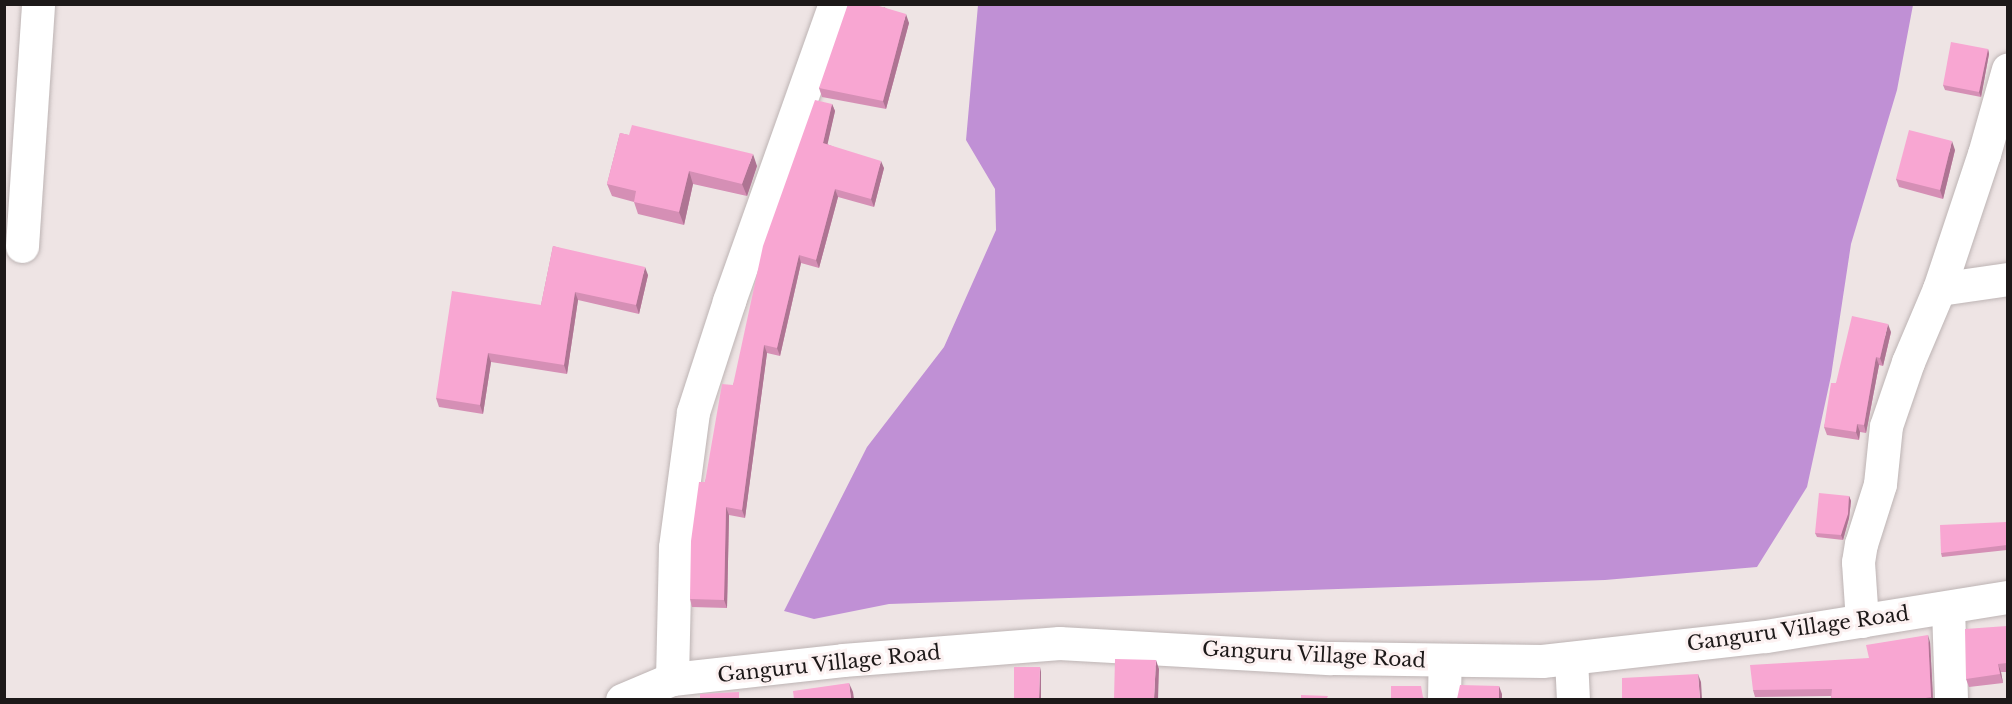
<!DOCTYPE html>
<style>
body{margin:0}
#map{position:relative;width:2012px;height:704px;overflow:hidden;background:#eee4e4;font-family:"Libre Baskerville",serif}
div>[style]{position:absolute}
.water>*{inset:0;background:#c090d5}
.roads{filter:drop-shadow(0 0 2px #bdb4b4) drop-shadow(0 0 2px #bdb4b4)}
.street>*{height:33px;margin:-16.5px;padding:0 16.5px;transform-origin:16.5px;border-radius:16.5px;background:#fff}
.secondary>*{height:33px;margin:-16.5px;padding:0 16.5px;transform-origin:16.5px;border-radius:16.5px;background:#fff}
.wall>*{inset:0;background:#d58fb5}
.shaded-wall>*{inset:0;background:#ae7493}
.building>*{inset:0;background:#f8a6d2}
span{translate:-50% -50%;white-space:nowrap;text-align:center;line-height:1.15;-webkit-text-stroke:6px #fcf1f1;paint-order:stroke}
.street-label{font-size:20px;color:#1d1919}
.frame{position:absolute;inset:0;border:6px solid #1d1919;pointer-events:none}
</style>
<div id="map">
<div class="water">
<div style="clip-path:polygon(978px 5px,1913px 5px,1897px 90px,1851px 244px,1831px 376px,1807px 487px,1757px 567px,1605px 580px,889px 604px,814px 619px,784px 611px,867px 447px,944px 347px,996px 230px,995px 189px,966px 140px)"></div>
</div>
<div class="roads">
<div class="street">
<div style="left:22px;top:246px;width:243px;rotate:-86.2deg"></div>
<div style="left:1939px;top:289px;width:70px;rotate:-8.2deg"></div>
<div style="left:1948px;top:608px;width:92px;rotate:88.1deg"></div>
<div style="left:1862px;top:621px;width:59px;rotate:-93.9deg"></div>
<div style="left:1858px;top:562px;width:18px;rotate:-81deg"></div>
<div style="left:1861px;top:544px;width:63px;rotate:-72.4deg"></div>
<div style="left:1880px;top:484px;width:58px;rotate:-84.1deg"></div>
<div style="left:1886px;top:426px;width:68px;rotate:-71deg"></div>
<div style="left:1908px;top:362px;width:79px;rotate:-67deg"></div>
<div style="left:1939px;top:289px;width:142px;rotate:-71.6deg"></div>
<div style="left:1984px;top:154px;width:88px;rotate:-74.2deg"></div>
<div style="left:1571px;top:658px;width:42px;rotate:87.3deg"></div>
<div style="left:672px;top:679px;width:132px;rotate:-88.7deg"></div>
<div style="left:675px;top:547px;width:136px;rotate:-82.4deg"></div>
<div style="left:693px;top:412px;width:117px;rotate:-72deg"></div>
<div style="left:729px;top:301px;width:315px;rotate:-70.4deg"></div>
<div style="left:1444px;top:700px;width:39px;rotate:-89deg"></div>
</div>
<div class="secondary">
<div style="left:622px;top:700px;width:54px;rotate:-22.8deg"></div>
<div style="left:672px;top:679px;width:172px;rotate:-6.3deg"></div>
<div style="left:843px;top:660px;width:217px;rotate:-4.5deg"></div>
<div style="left:1059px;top:643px;width:272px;rotate:3.2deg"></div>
<div style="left:1331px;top:658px;width:211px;rotate:0.8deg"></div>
<div style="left:1542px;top:661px;width:225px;rotate:-6.4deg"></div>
<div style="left:1766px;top:636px;width:245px;rotate:-9.2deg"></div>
</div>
</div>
<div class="wall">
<div style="clip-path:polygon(884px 7px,909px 23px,886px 109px,822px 97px,819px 88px)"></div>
<div style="clip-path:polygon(1988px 49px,1989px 54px,1981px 97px,1945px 90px,1943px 85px)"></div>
<div style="clip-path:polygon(832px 104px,835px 111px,827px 144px,884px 168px,874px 207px,838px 197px,819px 268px,801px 263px,780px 356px,767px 353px,745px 518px,729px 515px,727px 608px,692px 607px,690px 599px,705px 482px,733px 385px)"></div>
<div style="clip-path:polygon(620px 133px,757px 166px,747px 196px,693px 184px,684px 225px,638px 214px,634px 202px,612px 196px,607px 184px)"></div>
<div style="clip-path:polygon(1955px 150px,1943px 199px,1899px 187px,1896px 179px)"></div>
<div style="clip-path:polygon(553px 246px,648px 275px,639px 314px,578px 300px,567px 374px,491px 362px,483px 414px,439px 407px,436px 398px,541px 305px)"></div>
<div style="clip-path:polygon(1891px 332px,1883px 366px,1879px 365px,1866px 433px,1860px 432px,1859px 440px,1827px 435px,1824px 427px,1836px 383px)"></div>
<div style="clip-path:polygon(1849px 496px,1851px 501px,1849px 518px,1843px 540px,1817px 537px,1815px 533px)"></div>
<div style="clip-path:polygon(2007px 522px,2007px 550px,1942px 557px,1941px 553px)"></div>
<div style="clip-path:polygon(2007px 626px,2007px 672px,2001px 672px,2003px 683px,1969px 687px,1966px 679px)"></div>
<div style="clip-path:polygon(1930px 642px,1933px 699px,1831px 699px,1831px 696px,1755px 697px,1753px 690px)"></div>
</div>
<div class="shaded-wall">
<div style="clip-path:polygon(906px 14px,909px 23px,886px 109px,883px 101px)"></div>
<div style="clip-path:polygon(1988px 49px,1989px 54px,1981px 97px,1979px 92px)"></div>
<div style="clip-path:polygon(832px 104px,835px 111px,826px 151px,823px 143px)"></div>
<div style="clip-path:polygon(1952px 141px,1955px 150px,1943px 199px,1940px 190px)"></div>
<div style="clip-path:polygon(753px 154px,757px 166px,747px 196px,742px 184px)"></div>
<div style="clip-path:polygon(881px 161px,884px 168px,874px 207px,871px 199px)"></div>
<div style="clip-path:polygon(689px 171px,693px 184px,684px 225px,679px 212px)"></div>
<div style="clip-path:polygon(835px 189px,838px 197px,819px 268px,816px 260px)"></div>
<div style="clip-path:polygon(799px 255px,801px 263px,780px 356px,777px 348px)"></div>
<div style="clip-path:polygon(645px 267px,648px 275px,639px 314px,636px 305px)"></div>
<div style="clip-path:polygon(575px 292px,578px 300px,567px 374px,564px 365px)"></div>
<div style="clip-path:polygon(1888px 324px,1891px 332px,1883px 366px,1880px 358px)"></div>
<div style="clip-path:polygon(764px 345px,767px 353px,745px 518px,742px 510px)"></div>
<div style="clip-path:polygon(488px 353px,491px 362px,483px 414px,480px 405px)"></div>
<div style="clip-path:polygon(1876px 357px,1879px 365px,1866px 433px,1864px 425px)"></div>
<div style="clip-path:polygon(1857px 424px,1860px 432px,1859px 440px,1856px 432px)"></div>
<div style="clip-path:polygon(1849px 496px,1851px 501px,1849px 518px,1843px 540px,1841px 535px)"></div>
<div style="clip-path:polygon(726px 507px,729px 515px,727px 608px,724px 600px)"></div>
<div style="clip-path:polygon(1928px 635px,1930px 642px,1933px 699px,1932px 699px,1931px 697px)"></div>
<div style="clip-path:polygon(1156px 660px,1159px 669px,1158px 699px,1154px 699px)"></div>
<div style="clip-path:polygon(1998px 664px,2001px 672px,2003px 683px,2000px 674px)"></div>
<div style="clip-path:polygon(1040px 667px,1041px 672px,1041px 699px,1039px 699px)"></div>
<div style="clip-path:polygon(1698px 674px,1701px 682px,1702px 699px,1700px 699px)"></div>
<div style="clip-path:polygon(849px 683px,853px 692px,854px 699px,851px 699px)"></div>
<div style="clip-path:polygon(1499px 686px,1502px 694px,1502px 699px,1499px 699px)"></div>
</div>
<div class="building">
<div style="clip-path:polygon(848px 4px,880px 4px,879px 6px,906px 14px,883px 101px,819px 88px)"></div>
<div style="clip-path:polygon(1951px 42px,1988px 49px,1979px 92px,1943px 85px)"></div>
<div style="clip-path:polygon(815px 100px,832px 104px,823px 143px,881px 161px,871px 199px,835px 189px,816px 260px,799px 255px,777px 348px,764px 345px,742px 510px,726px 507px,724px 600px,690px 599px,691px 541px,699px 482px,705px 482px,722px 384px,733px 385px,763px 246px)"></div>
<div style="clip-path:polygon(632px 125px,753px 154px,742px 184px,689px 171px,679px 212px,634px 202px,636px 191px,607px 184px,620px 133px,629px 135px)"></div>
<div style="clip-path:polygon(1909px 130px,1952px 141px,1940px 190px,1896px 179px)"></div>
<div style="clip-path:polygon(553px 246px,645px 267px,636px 305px,575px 292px,564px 365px,488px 353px,480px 405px,436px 398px,452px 291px,541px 305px)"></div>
<div style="clip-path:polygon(1852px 316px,1888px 324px,1880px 358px,1876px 357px,1864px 425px,1857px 424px,1856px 432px,1824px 427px,1831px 383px,1836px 383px)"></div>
<div style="clip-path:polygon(1819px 493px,1849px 496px,1848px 514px,1841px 535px,1815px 533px)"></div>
<div style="clip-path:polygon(2007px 522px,2007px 545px,1941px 553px,1940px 525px)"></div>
<div style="clip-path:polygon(2007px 626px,2007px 663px,1998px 664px,2000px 674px,1966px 679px,1965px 629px)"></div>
<div style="clip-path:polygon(1928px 635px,1931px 697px,1920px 699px,1831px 699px,1832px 689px,1753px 690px,1750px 665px,1869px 658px,1866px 645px)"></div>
<div style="clip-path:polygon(1115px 659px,1156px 660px,1154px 699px,1114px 699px)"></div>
<div style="clip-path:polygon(1014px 667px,1040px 667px,1039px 699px,1014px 699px)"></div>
<div style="clip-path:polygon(1698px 674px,1700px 699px,1622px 699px,1622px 678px)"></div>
<div style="clip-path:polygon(849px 683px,851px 699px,794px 699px,793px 691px)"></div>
<div style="clip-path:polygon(1460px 685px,1499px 686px,1499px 699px,1457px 699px)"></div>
<div style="clip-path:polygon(1391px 686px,1421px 686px,1423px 697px,1425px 699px,1301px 699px,1301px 695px,1328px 696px,1327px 698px,1391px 698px)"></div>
<div style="clip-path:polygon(739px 692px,739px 699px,700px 699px,700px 694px)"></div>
</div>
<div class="street-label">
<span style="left:1798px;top:629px;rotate:-8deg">Ganguru Village Road</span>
<span style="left:1314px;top:655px;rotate:3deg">Ganguru Village Road</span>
<span style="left:829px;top:664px;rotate:-6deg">Ganguru Village Road</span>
</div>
<div class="frame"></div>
</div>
